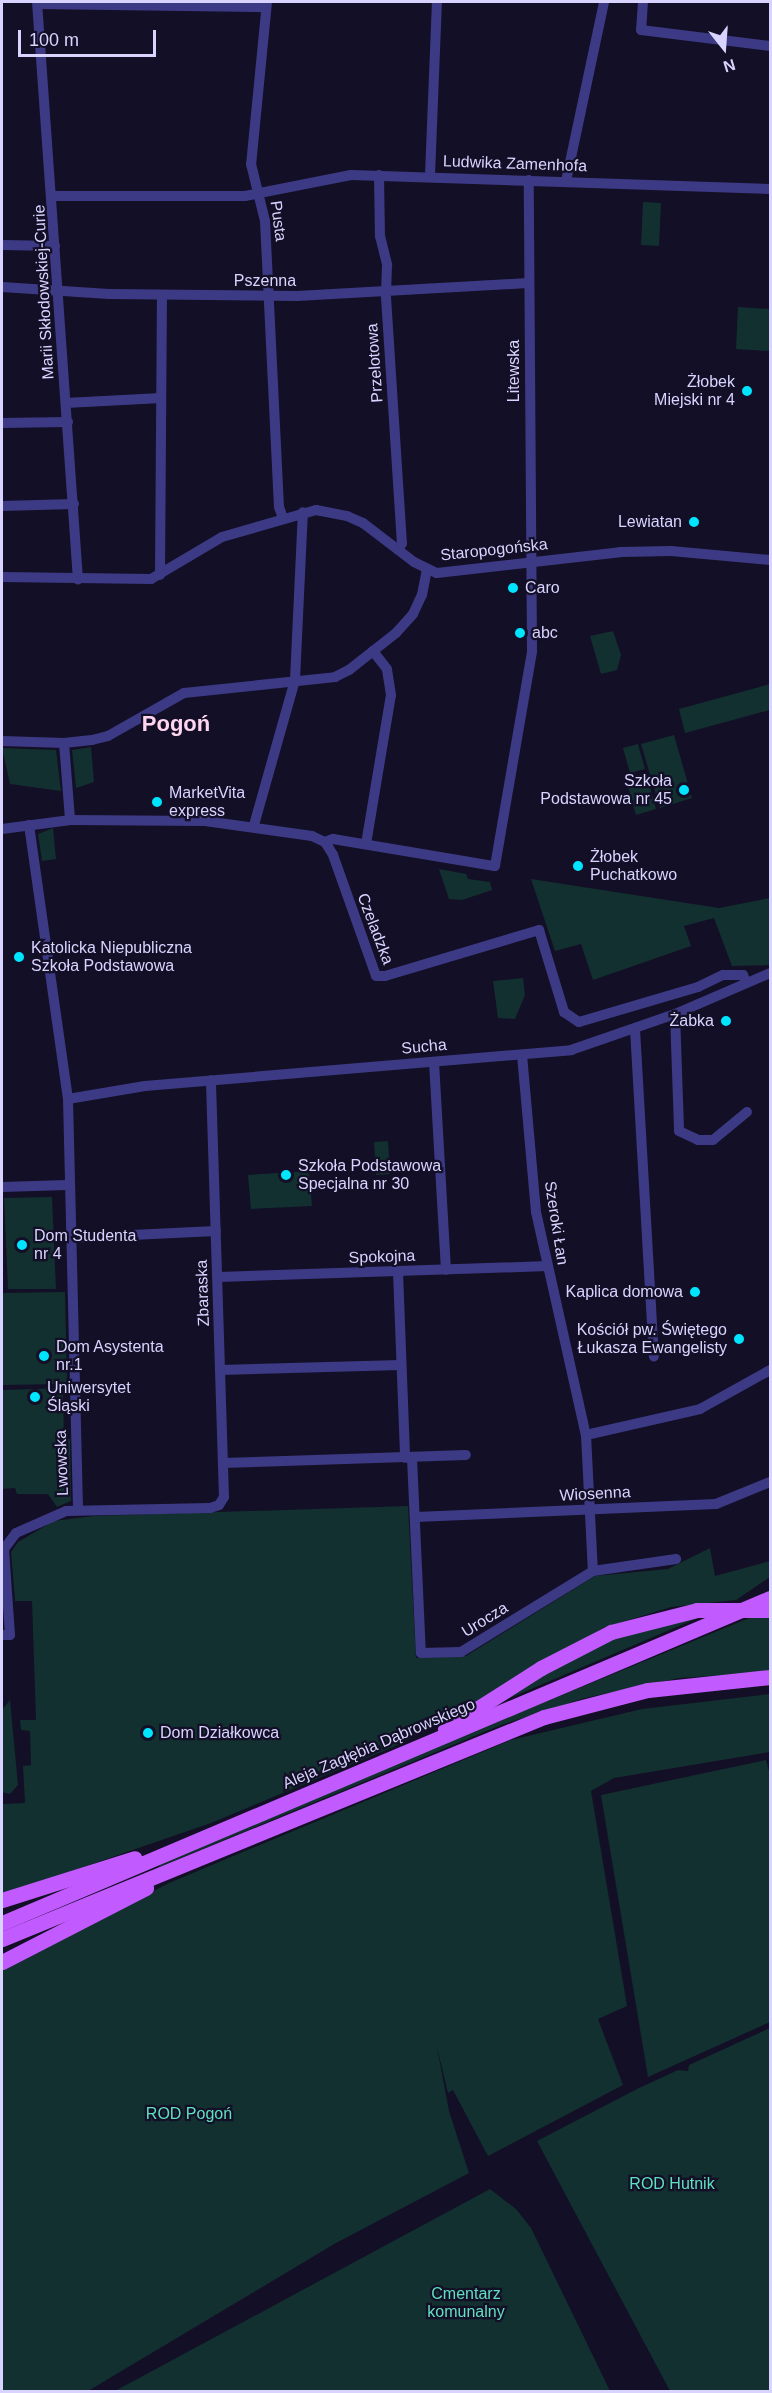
<!DOCTYPE html>
<meta charset="utf-8">
<style>
body{margin:0}
#map{position:relative;width:772px;height:2393px;overflow:hidden;background:#130f26;font-family:Helvetica,sans-serif}
div>[style]{position:absolute}
.green>*{inset:0;background:#12302f}
.minor>*{height:10px;margin:-5px;padding:0 5px;transform-origin:5px;border-radius:5px;background:#3d3a85}
.primary>*{height:15px;margin:-7.5px;padding:0 7.5px;transform-origin:7.5px;border-radius:7.5px;background:#c25bff}
.dots>*{width:16px;height:16px;translate:-50% -50%;box-sizing:border-box;border:3px solid #130f26;border-radius:50%}
span{translate:-50% -50%;white-space:nowrap;text-align:center;line-height:1.15;-webkit-text-stroke:4.5px #130f26;paint-order:stroke}
.street-label{font-size:16px;color:#d9d4ff}
.poi-label{font-size:16px;color:#d9d4ff}
.right{translate:-100% -50%;text-align:right}
.left{translate:0 -50%;text-align:left}
.park-label{font-size:16px;color:#5fe0c0}
.district-label{font-size:22px;color:#ffd6f0;font-weight:700}
.frame{position:absolute;inset:0;border:3px solid #d9d4ff;pointer-events:none}
.north{position:absolute;left:694px;top:18px;width:60px;height:60px;-webkit-text-stroke:4px #130f26;paint-order:stroke;rotate:163deg;font-size:16px;font-weight:700;line-height:24px;text-align:center;color:#d9d4ff}
.north::after{content:'';display:block;margin:auto;width:21px;height:27px;background:#d9d4ff;clip-path:polygon(50% 0,100% 100%,50% 72%,0 100%)}
.scale{position:absolute;left:18px;top:30px;width:138px;height:27px;box-sizing:border-box;border:3px solid #d9d4ff;border-top:0;padding-left:8px;font-size:18px;line-height:21px;white-space:nowrap;color:#d9d4ff;-webkit-text-stroke:4px #130f26;paint-order:stroke}
</style>
<div id="map">
<div class="green">
<div style="clip-path:polygon(643px 202px,661px 203px,659px 246px,641px 245px)"></div>
<div style="clip-path:polygon(738px 307px,770px 309px,770px 351px,736px 349px)"></div>
<div style="clip-path:polygon(613px 631px,621px 655px,617px 670px,601px 674px,590px 636px)"></div>
<div style="clip-path:polygon(770px 684px,770px 710px,685px 733px,679px 709px)"></div>
<div style="clip-path:polygon(674px 735px,692px 798px,660px 808px,641px 744px)"></div>
<div style="clip-path:polygon(638px 744px,645px 769px,630px 773px,623px 748px)"></div>
<div style="clip-path:polygon(91px 747px,94px 782px,76px 788px,72px 750px)"></div>
<div style="clip-path:polygon(2px 748px,56px 750px,61px 791px,10px 784px)"></div>
<div style="clip-path:polygon(646px 773px,656px 809px,636px 815px,626px 779px)"></div>
<div style="clip-path:polygon(53px 828px,56px 859px,42px 861px,38px 834px)"></div>
<div style="clip-path:polygon(439px 869px,466px 874px,468px 879px,490px 882px,492px 890px,462px 900px,449px 899px)"></div>
<div style="clip-path:polygon(531px 879px,719px 908px,770px 898px,770px 965px,732px 966px,714px 918px,684px 926px,691px 946px,593px 980px,581px 944px,555px 951px)"></div>
<div style="clip-path:polygon(523px 978px,525px 995px,515px 1019px,498px 1018px,493px 981px)"></div>
<div style="clip-path:polygon(388px 1141px,390px 1174px,376px 1175px,374px 1142px)"></div>
<div style="clip-path:polygon(309px 1171px,312px 1206px,251px 1209px,248px 1175px)"></div>
<div style="clip-path:polygon(52px 1197px,56px 1289px,8px 1289px,4px 1198px)"></div>
<div style="clip-path:polygon(65px 1292px,67px 1384px,2px 1385px,2px 1293px)"></div>
<div style="clip-path:polygon(68px 1388px,68px 1394px,63px 1394px,64px 1439px,70px 1439px,71px 1501px,57px 1507px,48px 1494px,17px 1494px,15px 1488px,2px 1489px,2px 1390px)"></div>
<div style="clip-path:polygon(408px 1506px,416px 1658px,466px 1656px,595px 1576px,668px 1569px,710px 1548px,715px 1576px,770px 1561px,770px 1577px,736px 1600px,671px 1607px,603px 1628px,455px 1716px,393px 1747px,211px 1823px,2px 1895px,2px 1804px,25px 1803px,23px 1766px,31px 1765px,30px 1731px,21px 1730px,20px 1720px,36px 1720px,32px 1601px,15px 1601px,11px 1552px,18px 1542px,54px 1521px,94px 1516px)"></div>
<div style="clip-path:polygon(759px 1614px,770px 1616px,770px 1672px,679px 1678px,585px 1698px,501px 1725px,159px 1867px,161px 1860px)"></div>
<div style="clip-path:polygon(700px 1617px,510px 1698px,504px 1699px,549px 1668px,623px 1631px)"></div>
<div style="clip-path:polygon(770px 1694px,770px 1752px,614px 1778px,591px 1791px,627px 2006px,598px 2019px,623px 2085px,488px 2156px,453px 2090px,448px 2093px,437px 2047px,449px 2111px,469px 2173px,336px 2243px,88px 2391px,2px 2392px,2px 1971px,169px 1883px,511px 1740px,642px 1709px)"></div>
<div style="clip-path:polygon(10px 1700px,18px 1785px,10px 1794px,2px 1792px,2px 1710px)"></div>
<div style="clip-path:polygon(766px 1760px,770px 1775px,770px 2022px,648px 2077px,601px 1795px)"></div>
<div style="clip-path:polygon(770px 2028px,770px 2391px,670px 2391px,537px 2141px,637px 2089px,678px 2070px,688px 2071px,689px 2065px)"></div>
<div style="clip-path:polygon(490px 2189px,516px 2209px,531px 2228px,610px 2391px,115px 2391px)"></div>
</div>
<div class="minor">
<div style="left:37px;top:2px;width:579px;rotate:85.94deg"></div>
<div style="left:267px;top:2px;width:163px;rotate:95.6deg"></div>
<div style="left:251px;top:164px;width:59px;rotate:76.2deg"></div>
<div style="left:265px;top:221px;width:286px;rotate:87.2deg"></div>
<div style="left:279px;top:507px;width:12px;rotate:70deg"></div>
<div style="left:643px;top:2px;width:28px;rotate:94deg"></div>
<div style="left:641px;top:30px;width:130px;rotate:7.1deg"></div>
<div style="left:38px;top:4px;width:228px;rotate:0.8deg"></div>
<div style="left:379px;top:175px;width:61px;rotate:89.1deg"></div>
<div style="left:380px;top:236px;width:30px;rotate:76deg"></div>
<div style="left:387px;top:265px;width:32px;rotate:92deg"></div>
<div style="left:386px;top:297px;width:247px;rotate:86.3deg"></div>
<div style="left:402px;top:543px;width:8px;rotate:120deg"></div>
<div style="left:430px;top:175px;width:173px;rotate:-87.7deg"></div>
<div style="left:566px;top:181px;width:183px;rotate:-78deg"></div>
<div style="left:54px;top:196px;width:191px"></div>
<div style="left:245px;top:196px;width:108px;rotate:-11.2deg"></div>
<div style="left:351px;top:175px;width:419px;rotate:1.9deg"></div>
<div style="left:2px;top:245px;width:53px;rotate:1.1deg"></div>
<div style="left:2px;top:287px;width:107px;rotate:3.7deg"></div>
<div style="left:109px;top:294px;width:188px;rotate:0.6deg"></div>
<div style="left:297px;top:296px;width:231px;rotate:-3.2deg"></div>
<div style="left:66px;top:403px;width:95px;rotate:-3deg"></div>
<div style="left:2px;top:423px;width:66px;rotate:-0.9deg"></div>
<div style="left:2px;top:506px;width:72px;rotate:-1.6deg"></div>
<div style="left:160px;top:575px;width:280px;rotate:-89.6deg"></div>
<div style="left:2px;top:577px;width:149px;rotate:0.8deg"></div>
<div style="left:151px;top:579px;width:82px;rotate:-30.6deg"></div>
<div style="left:222px;top:537px;width:98px;rotate:-16deg"></div>
<div style="left:316px;top:510px;width:32px;rotate:11deg"></div>
<div style="left:347px;top:516px;width:17px;rotate:24deg"></div>
<div style="left:363px;top:523px;width:64px;rotate:37.4deg"></div>
<div style="left:414px;top:562px;width:25px;rotate:26deg"></div>
<div style="left:437px;top:573px;width:184px;rotate:-6.5deg"></div>
<div style="left:620px;top:552px;width:51px;rotate:-1.1deg"></div>
<div style="left:671px;top:551px;width:99px;rotate:5.2deg"></div>
<div style="left:2px;top:741px;width:62px;rotate:1.8deg"></div>
<div style="left:64px;top:743px;width:28px;rotate:-6deg"></div>
<div style="left:92px;top:740px;width:16px;rotate:-14deg"></div>
<div style="left:108px;top:736px;width:87px;rotate:-29.5deg"></div>
<div style="left:184px;top:693px;width:152px;rotate:-6deg"></div>
<div style="left:335px;top:677px;width:16px;rotate:-27deg"></div>
<div style="left:349px;top:670px;width:60px;rotate:-38.2deg"></div>
<div style="left:396px;top:633px;width:25px;rotate:-48deg"></div>
<div style="left:413px;top:614px;width:21px;rotate:-65deg"></div>
<div style="left:422px;top:595px;width:25px;rotate:-79deg"></div>
<div style="left:64px;top:743px;width:77px;rotate:85.5deg"></div>
<div style="left:29px;top:825px;width:277px;rotate:81.9deg"></div>
<div style="left:68px;top:1099px;width:411px;rotate:88.6deg"></div>
<div style="left:254px;top:825px;width:151px;rotate:-74.2deg"></div>
<div style="left:295px;top:680px;width:168px;rotate:-87.3deg"></div>
<div style="left:2px;top:829px;width:69px;rotate:-7.5deg"></div>
<div style="left:70px;top:820px;width:135px;rotate:0.4deg"></div>
<div style="left:205px;top:821px;width:108px;rotate:8deg"></div>
<div style="left:312px;top:836px;width:14px;rotate:25deg"></div>
<div style="left:325px;top:842px;width:15px;rotate:58deg"></div>
<div style="left:333px;top:855px;width:128px;rotate:70.4deg"></div>
<div style="left:376px;top:976px;width:9px"></div>
<div style="left:385px;top:976px;width:161px;rotate:-16.6deg"></div>
<div style="left:539px;top:930px;width:86px;rotate:73deg"></div>
<div style="left:564px;top:1012px;width:18px;rotate:34deg"></div>
<div style="left:579px;top:1022px;width:124px;rotate:-16.4deg"></div>
<div style="left:698px;top:987px;width:28px;rotate:-26deg"></div>
<div style="left:723px;top:975px;width:20px"></div>
<div style="left:743px;top:975px;width:8px;rotate:67deg"></div>
<div style="left:325px;top:842px;width:9px;rotate:-21deg"></div>
<div style="left:333px;top:839px;width:164px;rotate:9.5deg"></div>
<div style="left:495px;top:866px;width:218px;rotate:-80.2deg"></div>
<div style="left:532px;top:651px;width:471px;rotate:-90.4deg"></div>
<div style="left:366px;top:844px;width:151px;rotate:-80.5deg"></div>
<div style="left:391px;top:695px;width:26px;rotate:-99deg"></div>
<div style="left:387px;top:669px;width:23px;rotate:-128deg"></div>
<div style="left:675px;top:1014px;width:117px;rotate:88deg"></div>
<div style="left:679px;top:1131px;width:21px;rotate:25deg"></div>
<div style="left:698px;top:1140px;width:15px"></div>
<div style="left:713px;top:1140px;width:44px;rotate:-39.5deg"></div>
<div style="left:635px;top:1029px;width:328px;rotate:86.7deg"></div>
<div style="left:522px;top:1055px;width:158px;rotate:84.9deg"></div>
<div style="left:536px;top:1212px;width:229px;rotate:77.4deg"></div>
<div style="left:586px;top:1435px;width:136px;rotate:87.1deg"></div>
<div style="left:434px;top:1062px;width:208px;rotate:86.7deg"></div>
<div style="left:68px;top:1099px;width:78px;rotate:-9.6deg"></div>
<div style="left:145px;top:1086px;width:428px;rotate:-4.8deg"></div>
<div style="left:571px;top:1050px;width:110px;rotate:-19.1deg"></div>
<div style="left:675px;top:1014px;width:103px;rotate:-23.3deg"></div>
<div style="left:2px;top:1187px;width:65px;rotate:-1.8deg"></div>
<div style="left:69px;top:1238px;width:147px;rotate:-2.7deg"></div>
<div style="left:398px;top:1272px;width:186px;rotate:87.8deg"></div>
<div style="left:218px;top:1277px;width:329px;rotate:-1.9deg"></div>
<div style="left:220px;top:1370px;width:181px;rotate:-1.6deg"></div>
<div style="left:586px;top:1435px;width:117px;rotate:-12.8deg"></div>
<div style="left:700px;top:1409px;width:80px;rotate:-29.1deg"></div>
<div style="left:412px;top:1458px;width:195px;rotate:87.4deg"></div>
<div style="left:421px;top:1653px;width:40px;rotate:-1.4deg"></div>
<div style="left:461px;top:1652px;width:155px;rotate:-31.5deg"></div>
<div style="left:593px;top:1571px;width:84px;rotate:-8.2deg"></div>
<div style="left:223px;top:1463px;width:243px;rotate:-1.9deg"></div>
<div style="left:416px;top:1517px;width:300px;rotate:-2.5deg"></div>
<div style="left:716px;top:1504px;width:58px;rotate:-22.2deg"></div>
<div style="left:2px;top:1635px;width:8px"></div>
<div style="left:10px;top:1635px;width:86px;rotate:-94deg"></div>
<div style="left:4px;top:1549px;width:20px;rotate:-53deg"></div>
<div style="left:16px;top:1533px;width:55px;rotate:-23.7deg"></div>
<div style="left:66px;top:1511px;width:144px;rotate:-1.2deg"></div>
<div style="left:210px;top:1508px;width:9px;rotate:-18deg"></div>
<div style="left:219px;top:1505px;width:9px;rotate:-58deg"></div>
<div style="left:224px;top:1497px;width:417px;rotate:-91.8deg"></div>
</div>
<div class="primary">
<div style="left:445px;top:1729px;width:114px;rotate:-32.4deg"></div>
<div style="left:541px;top:1668px;width:79px;rotate:-27.2deg"></div>
<div style="left:611px;top:1632px;width:89px;rotate:-14.3deg"></div>
<div style="left:697px;top:1610px;width:73px"></div>
<div style="left:2px;top:1900px;width:139px;rotate:-17.5deg"></div>
<div style="left:2px;top:1923px;width:834px;rotate:-22.94deg"></div>
<div style="left:2px;top:1939px;width:586px;rotate:-22.27deg"></div>
<div style="left:544px;top:1717px;width:107px;rotate:-14.6deg"></div>
<div style="left:648px;top:1690px;width:123px;rotate:-6.1deg"></div>
<div style="left:2px;top:1962px;width:162px;rotate:-27.2deg"></div>
</div>
<div class="dots">
<div style="left:747px;top:391px;background:#00e5ff"></div>
<div style="left:694px;top:522px;background:#00e5ff"></div>
<div style="left:513px;top:588px;background:#00e5ff"></div>
<div style="left:520px;top:633px;background:#00e5ff"></div>
<div style="left:684px;top:790px;background:#00e5ff"></div>
<div style="left:157px;top:802px;background:#00e5ff"></div>
<div style="left:578px;top:866px;background:#00e5ff"></div>
<div style="left:19px;top:957px;background:#00e5ff"></div>
<div style="left:726px;top:1021px;background:#00e5ff"></div>
<div style="left:286px;top:1175px;background:#00e5ff"></div>
<div style="left:22px;top:1245px;background:#00e5ff"></div>
<div style="left:695px;top:1292px;background:#00e5ff"></div>
<div style="left:739px;top:1339px;background:#00e5ff"></div>
<div style="left:44px;top:1356px;background:#00e5ff"></div>
<div style="left:35px;top:1397px;background:#00e5ff"></div>
<div style="left:148px;top:1733px;background:#00e5ff"></div>
</div>
<div class="street-label">
<span style="left:515px;top:164px;rotate:2deg">Ludwika Zamenhofa</span>
<span style="left:278px;top:221px;rotate:82deg">Pusta</span>
<span style="left:265px;top:281px">Pszenna</span>
<span style="left:44px;top:292px;rotate:-93deg">Marii Skłodowskiej-Curie</span>
<span style="left:375px;top:363px;rotate:-94deg">Przelotowa</span>
<span style="left:514px;top:371px;rotate:-90deg">Litewska</span>
<span style="left:494px;top:550px;rotate:-6deg">Staropogońska</span>
<span style="left:375px;top:929px;rotate:69deg">Czeladzka</span>
<span style="left:424px;top:1047px;rotate:-5deg">Sucha</span>
<span style="left:556px;top:1223px;rotate:81deg">Szeroki Łan</span>
<span style="left:382px;top:1257px;rotate:-2deg">Spokojna</span>
<span style="left:203px;top:1293px;rotate:-92deg">Zbaraska</span>
<span style="left:62px;top:1463px;rotate:-92deg">Lwowska</span>
<span style="left:595px;top:1494px;rotate:-3deg">Wiosenna</span>
<span style="left:485px;top:1620px;rotate:-32deg">Urocza</span>
<span style="left:379px;top:1744px;rotate:-23deg">Aleja Zagłębia Dąbrowskiego</span>
</div>
<div class="poi-label">
<span class="right" style="left:735px;top:391px">Żłobek<br>Miejski nr 4</span>
<span class="right" style="left:682px;top:522px">Lewiatan</span>
<span class="left" style="left:525px;top:588px">Caro</span>
<span class="left" style="left:532px;top:633px">abc</span>
<span class="right" style="left:672px;top:790px">Szkoła<br>Podstawowa nr 45</span>
<span class="left" style="left:169px;top:802px">MarketVita<br>express</span>
<span class="left" style="left:590px;top:866px">Żłobek<br>Puchatkowo</span>
<span class="left" style="left:31px;top:957px">Katolicka Niepubliczna<br>Szkoła Podstawowa</span>
<span class="right" style="left:714px;top:1021px">Żabka</span>
<span class="left" style="left:298px;top:1175px">Szkoła Podstawowa<br>Specjalna nr 30</span>
<span class="left" style="left:34px;top:1245px">Dom Studenta<br>nr 4</span>
<span class="right" style="left:683px;top:1292px">Kaplica domowa</span>
<span class="right" style="left:727px;top:1339px">Kościół pw. Świętego<br>Łukasza Ewangelisty</span>
<span class="left" style="left:56px;top:1356px">Dom Asystenta<br>nr.1</span>
<span class="left" style="left:47px;top:1397px">Uniwersytet<br>Śląski</span>
<span class="left" style="left:160px;top:1733px">Dom Działkowca</span>
</div>
<div class="park-label">
<span style="left:189px;top:2114px">ROD Pogoń</span>
<span style="left:672px;top:2184px">ROD Hutnik</span>
<span style="left:466px;top:2303px">Cmentarz<br>komunalny</span>
</div>
<div class="district-label">
<span style="left:176px;top:724px">Pogoń</span>
</div>
<div class="frame"></div>
<div class="north">N</div>
<div class="scale">100 m</div>
</div>
